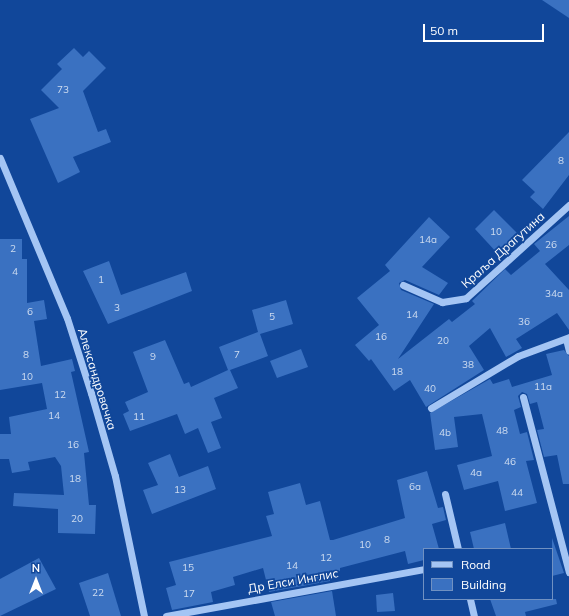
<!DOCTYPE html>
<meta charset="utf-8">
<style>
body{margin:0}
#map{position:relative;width:569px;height:616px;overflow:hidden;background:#11479a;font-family:Mulish,sans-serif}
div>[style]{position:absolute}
.building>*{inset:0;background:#3a71c1}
.minor>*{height:7px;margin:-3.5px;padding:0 3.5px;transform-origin:3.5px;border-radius:3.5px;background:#a4c5f4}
span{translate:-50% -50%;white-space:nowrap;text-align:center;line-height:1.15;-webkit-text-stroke:3.5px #11479a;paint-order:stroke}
.number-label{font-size:10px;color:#cedcf0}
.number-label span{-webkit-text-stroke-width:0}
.street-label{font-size:12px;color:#fff}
.legend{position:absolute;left:423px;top:548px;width:130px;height:52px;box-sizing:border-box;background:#11479a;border:1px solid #7091c2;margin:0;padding:5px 7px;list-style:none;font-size:12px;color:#fff}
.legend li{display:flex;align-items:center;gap:8px;height:20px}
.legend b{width:20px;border:1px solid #7091c2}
.north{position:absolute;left:16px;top:560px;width:40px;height:40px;-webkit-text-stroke:3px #11479a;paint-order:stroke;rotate:0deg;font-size:11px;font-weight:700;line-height:16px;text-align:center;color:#fff}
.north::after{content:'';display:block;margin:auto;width:14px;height:18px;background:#fff;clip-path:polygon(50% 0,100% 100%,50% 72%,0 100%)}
.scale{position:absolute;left:423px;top:24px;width:121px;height:18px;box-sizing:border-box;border:2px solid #fff;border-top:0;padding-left:5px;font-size:12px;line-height:14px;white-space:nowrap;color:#fff;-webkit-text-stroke:3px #11479a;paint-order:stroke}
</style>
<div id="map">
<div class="building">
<div style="clip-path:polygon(542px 0,569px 0,569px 18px)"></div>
<div style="clip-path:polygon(74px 48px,83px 57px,89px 51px,106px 68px,83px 91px,98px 132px,106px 129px,111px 142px,73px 157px,80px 172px,58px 183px,30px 119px,59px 108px,41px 90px,62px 69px,57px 64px)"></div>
<div style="clip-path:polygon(569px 132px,569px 175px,543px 209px,530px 197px,535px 192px,522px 180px)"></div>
<div style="clip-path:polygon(494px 210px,518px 234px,498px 254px,475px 229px)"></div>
<div style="clip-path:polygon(569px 216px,569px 245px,545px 264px,569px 290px,569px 330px,557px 313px,516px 339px,522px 348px,506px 357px,490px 328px,469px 346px,484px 370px,426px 407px,410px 380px,394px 391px,371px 359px,369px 361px,355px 345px,379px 325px,357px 298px,390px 271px,385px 265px,429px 217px,450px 237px,422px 267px,448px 283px,439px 295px,405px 280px,399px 283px,401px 290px,434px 304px,398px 359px,449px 319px,452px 322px,475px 304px,472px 301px,505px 269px,511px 275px,540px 251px,534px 244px)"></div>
<div style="clip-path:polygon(0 239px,22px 239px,22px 259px,27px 259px,27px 303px,44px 300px,47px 319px,34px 321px,41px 366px,72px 359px,75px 371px,71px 372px,89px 452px,84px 453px,89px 505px,96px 505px,95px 534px,58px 533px,58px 509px,13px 506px,14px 493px,64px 495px,61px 466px,55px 457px,28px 462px,30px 470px,12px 473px,9px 459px,0 459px,0 434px,11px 434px,9px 417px,47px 409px,42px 383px,0 390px)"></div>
<div style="clip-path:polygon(109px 261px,121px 295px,186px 272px,192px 291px,108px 324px,83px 271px)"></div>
<div style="clip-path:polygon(286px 300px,293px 324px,260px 334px,268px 356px,230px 370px,238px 388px,214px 398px,222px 418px,211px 422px,221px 448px,208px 453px,198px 428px,185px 434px,177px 414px,130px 431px,123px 414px,129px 411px,125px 402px,148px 392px,133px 352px,165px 340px,184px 384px,189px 382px,191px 387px,228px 370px,219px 347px,258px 332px,252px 310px)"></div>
<div style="clip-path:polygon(301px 349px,308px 367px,277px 378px,270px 361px)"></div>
<div style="clip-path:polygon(564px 350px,569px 356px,569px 484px,563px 484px,557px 455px,544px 457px,537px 430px,544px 429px,537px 402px,530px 404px,527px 394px,522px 392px,518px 396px,521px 407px,514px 410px,520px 434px,527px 432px,534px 460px,526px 461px,537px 503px,505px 511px,498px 481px,464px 490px,457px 465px,492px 456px,482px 414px,454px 417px,458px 447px,435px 450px,430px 413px,490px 379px,493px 384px,509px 379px,512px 387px,552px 375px,546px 354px)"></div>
<div style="clip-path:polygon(170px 454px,179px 477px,208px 466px,216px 489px,152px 514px,143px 490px,158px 485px,148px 463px)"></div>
<div style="clip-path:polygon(427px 471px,438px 508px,443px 507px,446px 520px,432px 524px,439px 549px,424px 549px,424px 560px,408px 564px,405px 551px,340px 568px,340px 571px,329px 574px,330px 581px,269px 592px,263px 568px,233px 577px,235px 585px,211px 592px,213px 602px,172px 610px,166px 588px,176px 585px,169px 562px,272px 536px,266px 516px,274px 514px,268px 492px,300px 483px,306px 505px,320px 501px,330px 540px,333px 540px,405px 518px,397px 480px)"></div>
<div style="clip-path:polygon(505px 523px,511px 549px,474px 549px,470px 532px)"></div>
<div style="clip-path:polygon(552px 538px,564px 573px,552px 576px)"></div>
<div style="clip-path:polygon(39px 558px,56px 589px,0 616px,0 579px)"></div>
<div style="clip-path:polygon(108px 573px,121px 616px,90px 616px,79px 583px)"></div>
<div style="clip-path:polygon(332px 591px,336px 616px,275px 616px,271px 602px)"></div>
<div style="clip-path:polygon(393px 593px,395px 611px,377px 612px,376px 595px)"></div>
<div style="clip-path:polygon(490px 599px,556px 599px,557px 604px,525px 612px,526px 616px,496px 616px)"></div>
</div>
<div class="minor">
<div style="left:0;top:158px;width:173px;rotate:67.3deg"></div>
<div style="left:67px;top:318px;width:79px;rotate:72.3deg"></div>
<div style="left:91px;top:393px;width:86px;rotate:73.9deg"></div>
<div style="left:115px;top:476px;width:143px;rotate:78.3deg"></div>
<div style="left:403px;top:285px;width:43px;rotate:23.6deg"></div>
<div style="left:442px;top:302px;width:24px;rotate:-9deg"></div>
<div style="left:466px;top:298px;width:139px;rotate:-42.1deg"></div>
<div style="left:566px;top:339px;width:12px;rotate:76deg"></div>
<div style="left:523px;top:397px;width:181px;rotate:75.3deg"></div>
<div style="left:431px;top:408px;width:101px;rotate:-30.9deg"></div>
<div style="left:518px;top:356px;width:54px;rotate:-20.4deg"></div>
<div style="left:445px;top:494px;width:57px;rotate:76.7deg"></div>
<div style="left:470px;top:599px;width:17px;rotate:77deg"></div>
<div style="left:166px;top:616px;width:262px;rotate:-10.3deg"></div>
</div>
<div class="number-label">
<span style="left:63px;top:90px">73</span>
<span style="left:561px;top:161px">8</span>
<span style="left:496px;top:232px">10</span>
<span style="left:428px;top:240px">14a</span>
<span style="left:551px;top:245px">26</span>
<span style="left:13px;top:249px">2</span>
<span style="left:15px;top:272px">4</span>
<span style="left:101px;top:280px">1</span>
<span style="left:554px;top:294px">34a</span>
<span style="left:117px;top:308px">3</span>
<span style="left:30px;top:312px">6</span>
<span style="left:412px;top:315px">14</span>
<span style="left:272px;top:317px">5</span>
<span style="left:524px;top:322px">36</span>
<span style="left:381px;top:337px">16</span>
<span style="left:443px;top:341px">20</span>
<span style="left:26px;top:355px">8</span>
<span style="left:237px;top:355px">7</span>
<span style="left:153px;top:357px">9</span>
<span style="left:468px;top:365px">38</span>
<span style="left:397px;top:372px">18</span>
<span style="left:27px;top:377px">10</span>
<span style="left:543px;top:387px">11a</span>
<span style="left:430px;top:389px">40</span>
<span style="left:60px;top:395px">12</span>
<span style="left:54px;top:416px">14</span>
<span style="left:139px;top:417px">11</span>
<span style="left:502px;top:431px">48</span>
<span style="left:445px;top:433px">4b</span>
<span style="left:73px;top:445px">16</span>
<span style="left:510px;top:462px">46</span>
<span style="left:476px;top:473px">4a</span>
<span style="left:75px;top:479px">18</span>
<span style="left:415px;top:487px">6a</span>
<span style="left:180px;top:490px">13</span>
<span style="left:517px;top:493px">44</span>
<span style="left:77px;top:519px">20</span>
<span style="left:387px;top:540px">8</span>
<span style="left:365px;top:545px">10</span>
<span style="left:326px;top:558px">12</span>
<span style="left:292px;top:566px">14</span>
<span style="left:188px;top:568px">15</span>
<span style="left:98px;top:593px">22</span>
<span style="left:189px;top:594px">17</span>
</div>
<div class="street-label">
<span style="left:503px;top:250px;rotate:-42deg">Краља Драгутина</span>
<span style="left:97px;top:379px;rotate:73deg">Александровачка</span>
<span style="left:293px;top:581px;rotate:-10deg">Др Елси Инглис</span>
</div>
<ul class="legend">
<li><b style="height:5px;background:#a4c5f4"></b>Road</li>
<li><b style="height:11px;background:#3a71c1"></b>Building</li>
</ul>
<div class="north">N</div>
<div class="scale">50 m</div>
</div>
